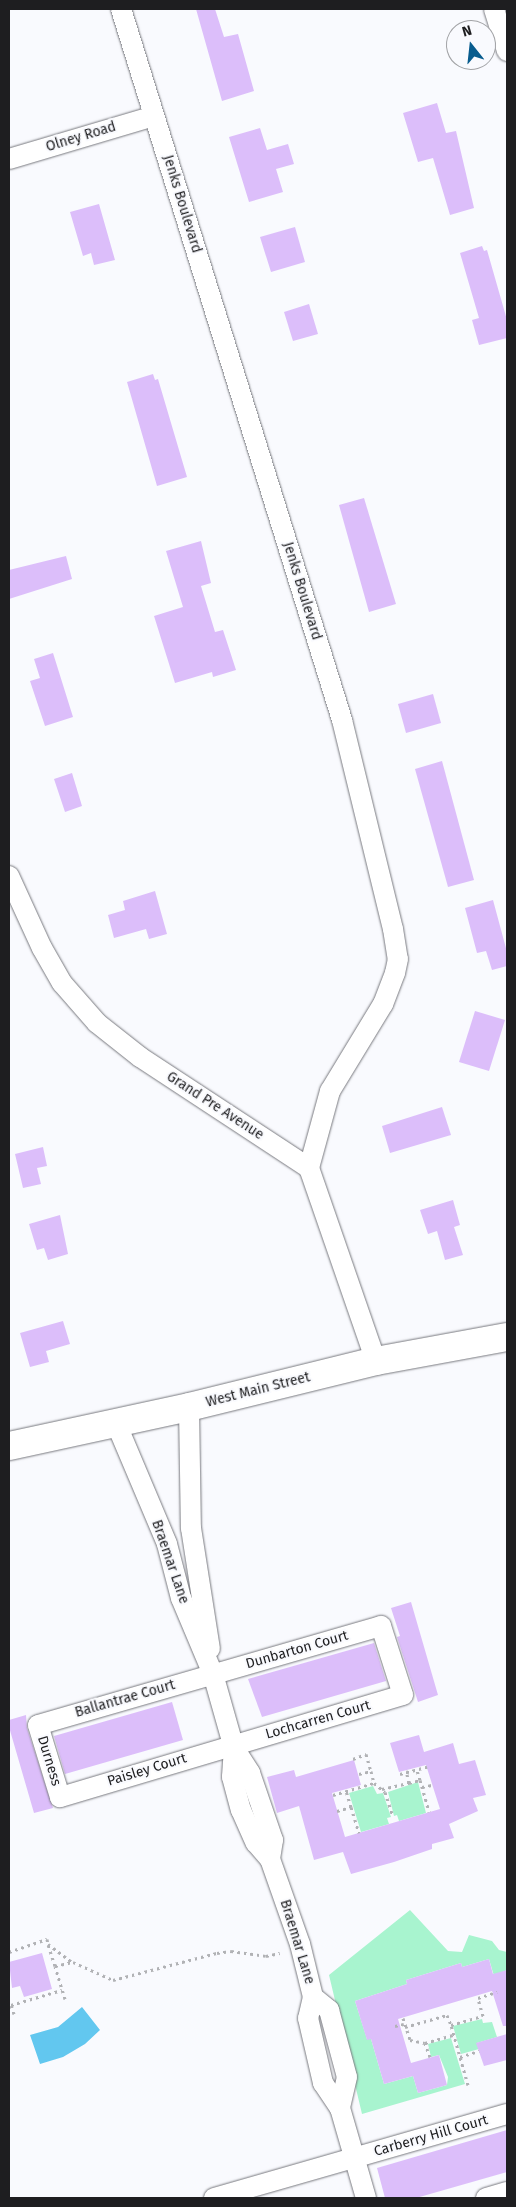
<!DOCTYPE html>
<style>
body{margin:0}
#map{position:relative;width:516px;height:2207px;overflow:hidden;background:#f9fafe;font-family:"Fira Sans",sans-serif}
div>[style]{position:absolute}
.green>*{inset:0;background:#a8f4cf}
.water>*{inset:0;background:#62c7ef}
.building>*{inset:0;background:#dcbefa}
.path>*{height:3px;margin-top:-1.5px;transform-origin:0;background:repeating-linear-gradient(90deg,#b1b2b5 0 2.5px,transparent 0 6.5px)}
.roads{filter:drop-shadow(0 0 1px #78797f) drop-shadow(0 0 1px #78797f)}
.street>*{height:20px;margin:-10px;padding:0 10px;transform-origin:10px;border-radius:10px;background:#fff}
.primary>*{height:28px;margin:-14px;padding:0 14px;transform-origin:14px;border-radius:14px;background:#fff}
span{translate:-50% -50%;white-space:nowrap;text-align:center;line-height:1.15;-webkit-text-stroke:4px #f9fafe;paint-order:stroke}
.street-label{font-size:14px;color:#1e1e20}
.frame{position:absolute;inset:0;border:10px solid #1e1e20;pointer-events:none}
.north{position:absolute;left:446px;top:20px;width:50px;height:50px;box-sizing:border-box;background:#f9fafe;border:1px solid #a1a2a5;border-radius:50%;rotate:344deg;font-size:14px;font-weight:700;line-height:20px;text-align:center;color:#1e1e20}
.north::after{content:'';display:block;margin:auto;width:18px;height:22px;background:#085c8e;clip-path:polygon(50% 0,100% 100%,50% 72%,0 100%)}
</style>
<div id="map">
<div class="green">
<div style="clip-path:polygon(418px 1782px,426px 1813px,399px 1821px,397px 1815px,394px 1816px,388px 1792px)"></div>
<div style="clip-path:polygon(373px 1786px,377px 1794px,383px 1793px,391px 1817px,387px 1818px,389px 1824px,361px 1832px,349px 1793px)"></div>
<div style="clip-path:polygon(410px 1910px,448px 1951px,462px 1952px,469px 1935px,492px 1941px,499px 1950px,507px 1952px,507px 1970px,494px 1976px,489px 1959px,462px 1967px,461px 1963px,406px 1980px,407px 1984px,355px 2001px,367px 2039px,371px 2039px,384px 2084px,413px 2076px,418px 2093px,447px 2085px,448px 2077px,439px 2055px,431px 2057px,428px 2044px,451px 2038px,465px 2084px,362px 2114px,329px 1975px)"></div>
<div style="clip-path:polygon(482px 2019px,483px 2023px,492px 2022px,497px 2037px,477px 2043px,479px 2049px,461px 2054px,453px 2026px)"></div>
</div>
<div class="water">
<div style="clip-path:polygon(82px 2007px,100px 2030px,85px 2044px,63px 2057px,40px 2064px,30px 2035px,58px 2027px)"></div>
</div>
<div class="building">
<div style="clip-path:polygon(196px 9px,215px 9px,224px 37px,238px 34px,254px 91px,222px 101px)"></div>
<div style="clip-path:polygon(437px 103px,446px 133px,456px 131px,474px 208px,450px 215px,433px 158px,418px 162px,403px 113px)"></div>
<div style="clip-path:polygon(260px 128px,267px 150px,288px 144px,294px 164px,276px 169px,283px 192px,249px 202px,229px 137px)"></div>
<div style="clip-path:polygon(99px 204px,115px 260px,94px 265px,91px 253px,83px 256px,70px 212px)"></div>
<div style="clip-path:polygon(295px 227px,305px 262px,271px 272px,260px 237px)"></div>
<div style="clip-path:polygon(482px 246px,484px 251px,487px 250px,507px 320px,507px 338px,479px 345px,472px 320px,479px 318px,460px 253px)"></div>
<div style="clip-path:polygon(309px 304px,318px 334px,293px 341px,284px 312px)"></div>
<div style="clip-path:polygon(153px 374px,155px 380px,158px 379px,187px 477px,157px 486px,127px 382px)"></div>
<div style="clip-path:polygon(364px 498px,396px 604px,369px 612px,339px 505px)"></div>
<div style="clip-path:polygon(201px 541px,211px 583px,201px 586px,215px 632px,223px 630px,236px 670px,213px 677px,212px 672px,175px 683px,154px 616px,183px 607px,166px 551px)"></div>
<div style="clip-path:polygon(66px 556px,72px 579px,9px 599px,9px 570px)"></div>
<div style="clip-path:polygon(53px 653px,73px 717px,45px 726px,30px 681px,40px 678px,34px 659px)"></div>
<div style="clip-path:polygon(433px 694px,441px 723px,406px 733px,398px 704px)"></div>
<div style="clip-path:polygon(442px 761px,474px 880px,448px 887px,415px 769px)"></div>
<div style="clip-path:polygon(72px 773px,82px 806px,65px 812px,54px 779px)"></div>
<div style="clip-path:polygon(155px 891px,167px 934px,149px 939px,146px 929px,114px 938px,108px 915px,125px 910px,123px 901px)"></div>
<div style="clip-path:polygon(493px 900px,507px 952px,507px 966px,492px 970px,486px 951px,477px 953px,465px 908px)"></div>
<div style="clip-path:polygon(475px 1011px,505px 1020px,489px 1071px,459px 1062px)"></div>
<div style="clip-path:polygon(442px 1107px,451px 1135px,390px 1153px,382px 1126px)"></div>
<div style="clip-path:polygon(43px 1147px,47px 1166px,37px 1168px,41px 1184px,23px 1188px,15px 1154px)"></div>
<div style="clip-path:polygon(453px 1200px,460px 1225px,454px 1227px,463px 1255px,445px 1260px,437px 1231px,428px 1234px,420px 1210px)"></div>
<div style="clip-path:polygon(60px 1215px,68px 1254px,48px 1260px,44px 1248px,37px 1250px,29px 1224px)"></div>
<div style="clip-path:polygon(63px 1321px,70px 1344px,46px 1351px,49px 1362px,30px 1367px,20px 1333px)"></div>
<div style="clip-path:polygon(411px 1602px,438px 1695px,418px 1702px,397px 1637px,400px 1636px,391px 1608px)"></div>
<div style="clip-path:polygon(374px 1643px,386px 1681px,262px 1717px,248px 1679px)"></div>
<div style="clip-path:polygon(172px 1702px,183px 1740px,65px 1774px,54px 1736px)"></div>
<div style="clip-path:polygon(26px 1715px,27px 1728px,53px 1808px,34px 1813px,9px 1727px,9px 1720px)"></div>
<div style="clip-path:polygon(419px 1735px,424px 1752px,453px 1743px,459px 1764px,475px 1760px,486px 1795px,473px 1798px,478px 1811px,449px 1824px,454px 1838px,432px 1844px,432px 1849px,394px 1862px,351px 1874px,343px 1852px,314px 1860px,299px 1806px,277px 1813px,267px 1777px,294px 1770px,296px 1777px,354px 1760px,361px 1785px,332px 1793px,345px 1837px,440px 1809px,426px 1765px,399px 1772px,390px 1743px)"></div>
<div style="clip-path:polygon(42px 1953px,52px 1989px,24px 1997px,20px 1986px,12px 1988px,9px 1962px)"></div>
<div style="clip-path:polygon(489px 1959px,493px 1974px,507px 1970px,507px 2026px,503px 2026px,492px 1991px,398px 2019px,411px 2063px,439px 2055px,447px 2085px,418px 2093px,413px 2076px,384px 2084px,371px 2039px,367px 2040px,355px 2001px,407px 1984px,406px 1980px,461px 1963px,462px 1967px)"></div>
<div style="clip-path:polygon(507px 2034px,507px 2060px,484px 2066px,476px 2043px)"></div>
<div style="clip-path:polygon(507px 2130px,507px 2172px,416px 2198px,385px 2198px,377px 2168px)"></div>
</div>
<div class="path">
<div style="left:353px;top:1759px;width:14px;rotate:-21deg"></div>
<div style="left:366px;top:1754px;width:18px;rotate:74deg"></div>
<div style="left:359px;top:1774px;width:12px;rotate:-14deg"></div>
<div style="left:371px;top:1771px;width:12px;rotate:76deg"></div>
<div style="left:400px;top:1774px;width:28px;rotate:-15deg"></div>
<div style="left:420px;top:1780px;width:33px;rotate:74deg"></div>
<div style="left:409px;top:1783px;width:11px;rotate:-15deg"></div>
<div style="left:420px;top:1780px;width:10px;rotate:-107deg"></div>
<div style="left:422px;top:1787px;width:10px;rotate:-11deg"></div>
<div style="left:382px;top:1789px;width:28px;rotate:-13deg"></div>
<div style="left:409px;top:1783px;width:13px;rotate:-103deg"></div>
<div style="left:333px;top:1795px;width:43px;rotate:-16.3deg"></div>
<div style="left:374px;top:1783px;width:14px;rotate:39deg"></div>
<div style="left:385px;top:1792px;width:25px;rotate:72deg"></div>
<div style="left:351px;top:1807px;width:27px;rotate:73deg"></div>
<div style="left:337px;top:1811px;width:15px;rotate:-16deg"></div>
<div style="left:351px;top:1807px;width:17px;rotate:-107deg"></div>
<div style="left:9px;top:1952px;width:40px;rotate:-18.9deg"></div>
<div style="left:47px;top:1939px;width:5px;rotate:79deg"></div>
<div style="left:55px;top:1966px;width:23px;rotate:-108deg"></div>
<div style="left:48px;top:1944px;width:30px;rotate:37deg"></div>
<div style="left:65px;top:1999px;width:34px;rotate:-107deg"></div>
<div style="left:55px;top:1966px;width:18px;rotate:-13deg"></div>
<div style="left:73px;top:1962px;width:44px;rotate:24.2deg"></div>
<div style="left:113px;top:1980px;width:107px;rotate:-14.6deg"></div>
<div style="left:217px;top:1953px;width:14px;rotate:-8deg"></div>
<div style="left:231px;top:1951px;width:35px;rotate:8deg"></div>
<div style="left:266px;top:1956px;width:14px;rotate:-12deg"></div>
<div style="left:14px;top:2014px;width:9px;rotate:-108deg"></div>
<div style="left:11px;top:2005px;width:53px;rotate:-16.4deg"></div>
<div style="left:403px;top:2018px;width:23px;rotate:72deg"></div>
<div style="left:410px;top:2040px;width:15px;rotate:11deg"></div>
<div style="left:395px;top:2026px;width:9px;rotate:-13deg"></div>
<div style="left:405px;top:2027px;width:44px;rotate:-15.9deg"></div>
<div style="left:447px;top:2015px;width:11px;rotate:68deg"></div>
<div style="left:430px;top:2057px;width:15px;rotate:-110deg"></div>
<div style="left:425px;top:2043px;width:29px;rotate:-16deg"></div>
<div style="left:460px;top:2057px;width:20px;rotate:-18deg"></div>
<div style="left:468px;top:2085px;width:62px;rotate:-105.8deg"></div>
<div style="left:451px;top:2025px;width:33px;rotate:-16deg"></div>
<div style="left:483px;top:2016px;width:19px;rotate:-106deg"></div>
<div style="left:478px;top:1998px;width:20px;rotate:-18deg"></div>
</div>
<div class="roads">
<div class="street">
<div style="left:121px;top:9px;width:745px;rotate:72.73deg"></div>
<div style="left:342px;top:720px;width:215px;rotate:76.3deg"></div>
<div style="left:393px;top:929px;width:30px;rotate:81deg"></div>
<div style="left:398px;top:959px;width:14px;rotate:102deg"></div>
<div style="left:395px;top:973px;width:33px;rotate:111deg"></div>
<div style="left:383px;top:1004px;width:102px;rotate:121.3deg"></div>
<div style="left:330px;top:1091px;width:80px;rotate:105.3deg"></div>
<div style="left:494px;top:9px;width:44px;rotate:72.8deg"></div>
<div style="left:9px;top:159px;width:151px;rotate:-16.5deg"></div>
<div style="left:9px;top:876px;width:79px;rotate:65.4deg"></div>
<div style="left:42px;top:948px;width:40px;rotate:60.3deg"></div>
<div style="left:62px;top:983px;width:53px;rotate:48.8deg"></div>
<div style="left:97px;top:1023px;width:55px;rotate:38.3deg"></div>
<div style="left:140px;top:1057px;width:202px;rotate:33.3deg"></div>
<div style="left:309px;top:1168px;width:204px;rotate:70.9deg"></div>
<div style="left:189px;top:1407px;width:121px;rotate:89.1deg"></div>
<div style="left:191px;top:1528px;width:122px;rotate:81.1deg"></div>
<div style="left:116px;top:1423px;width:131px;rotate:67.1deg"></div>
<div style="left:167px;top:1544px;width:56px;rotate:75.5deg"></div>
<div style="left:181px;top:1598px;width:82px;rotate:67.2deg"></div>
<div style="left:213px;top:1674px;width:77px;rotate:74.2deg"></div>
<div style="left:234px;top:1748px;width:30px;rotate:57deg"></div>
<div style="left:250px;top:1773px;width:71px;rotate:71.1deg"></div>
<div style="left:273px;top:1840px;width:19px;rotate:99deg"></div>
<div style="left:381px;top:1626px;width:72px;rotate:72.3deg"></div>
<div style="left:403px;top:1695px;width:358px;rotate:163.4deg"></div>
<div style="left:60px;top:1797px;width:75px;rotate:-107deg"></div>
<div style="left:38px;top:1725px;width:357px;rotate:-16.1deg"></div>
<div style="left:234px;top:1748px;width:29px;rotate:94deg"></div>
<div style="left:232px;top:1777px;width:34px;rotate:75deg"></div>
<div style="left:241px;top:1810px;width:36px;rotate:66deg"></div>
<div style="left:256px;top:1843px;width:21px;rotate:49deg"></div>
<div style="left:270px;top:1859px;width:90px;rotate:70.6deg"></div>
<div style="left:300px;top:1944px;width:55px;rotate:76.2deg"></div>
<div style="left:313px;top:1997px;width:22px;rotate:103deg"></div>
<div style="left:308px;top:2018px;width:67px;rotate:77deg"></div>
<div style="left:323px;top:2083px;width:30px;rotate:56deg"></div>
<div style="left:340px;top:2108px;width:94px;rotate:73.9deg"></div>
<div style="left:313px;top:1997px;width:21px;rotate:39deg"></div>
<div style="left:329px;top:2010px;width:69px;rotate:75deg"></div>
<div style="left:347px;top:2077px;width:32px;rotate:103deg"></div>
<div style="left:214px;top:2198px;width:305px;rotate:-16deg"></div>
<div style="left:486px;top:2198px;width:22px;rotate:-16deg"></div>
</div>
<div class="primary">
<div style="left:9px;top:1446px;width:184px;rotate:-12.2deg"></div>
<div style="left:189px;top:1407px;width:193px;rotate:-13.8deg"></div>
<div style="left:376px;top:1361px;width:133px;rotate:-10.4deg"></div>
</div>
</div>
<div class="street-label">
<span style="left:81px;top:137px;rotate:-17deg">Olney Road</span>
<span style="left:182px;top:204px;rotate:73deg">Jenks Boulevard</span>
<span style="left:302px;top:591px;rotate:73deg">Jenks Boulevard</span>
<span style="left:215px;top:1106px;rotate:33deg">Grand Pre Avenue</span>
<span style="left:258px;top:1390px;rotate:-14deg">West Main Street</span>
<span style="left:170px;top:1562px;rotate:71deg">Braemar Lane</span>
<span style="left:297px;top:1650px;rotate:-16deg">Dunbarton Court</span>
<span style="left:125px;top:1699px;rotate:-16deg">Ballantrae Court</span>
<span style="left:318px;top:1720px;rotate:-16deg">Lochcarren Court</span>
<span style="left:49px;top:1761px;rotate:73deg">Durness</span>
<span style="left:147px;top:1770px;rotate:-17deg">Paisley Court</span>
<span style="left:297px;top:1942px;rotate:73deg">Braemar Lane</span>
<span style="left:431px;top:2136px;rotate:-16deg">Carberry Hill Court</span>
</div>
<div class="frame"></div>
<div class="north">N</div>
</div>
